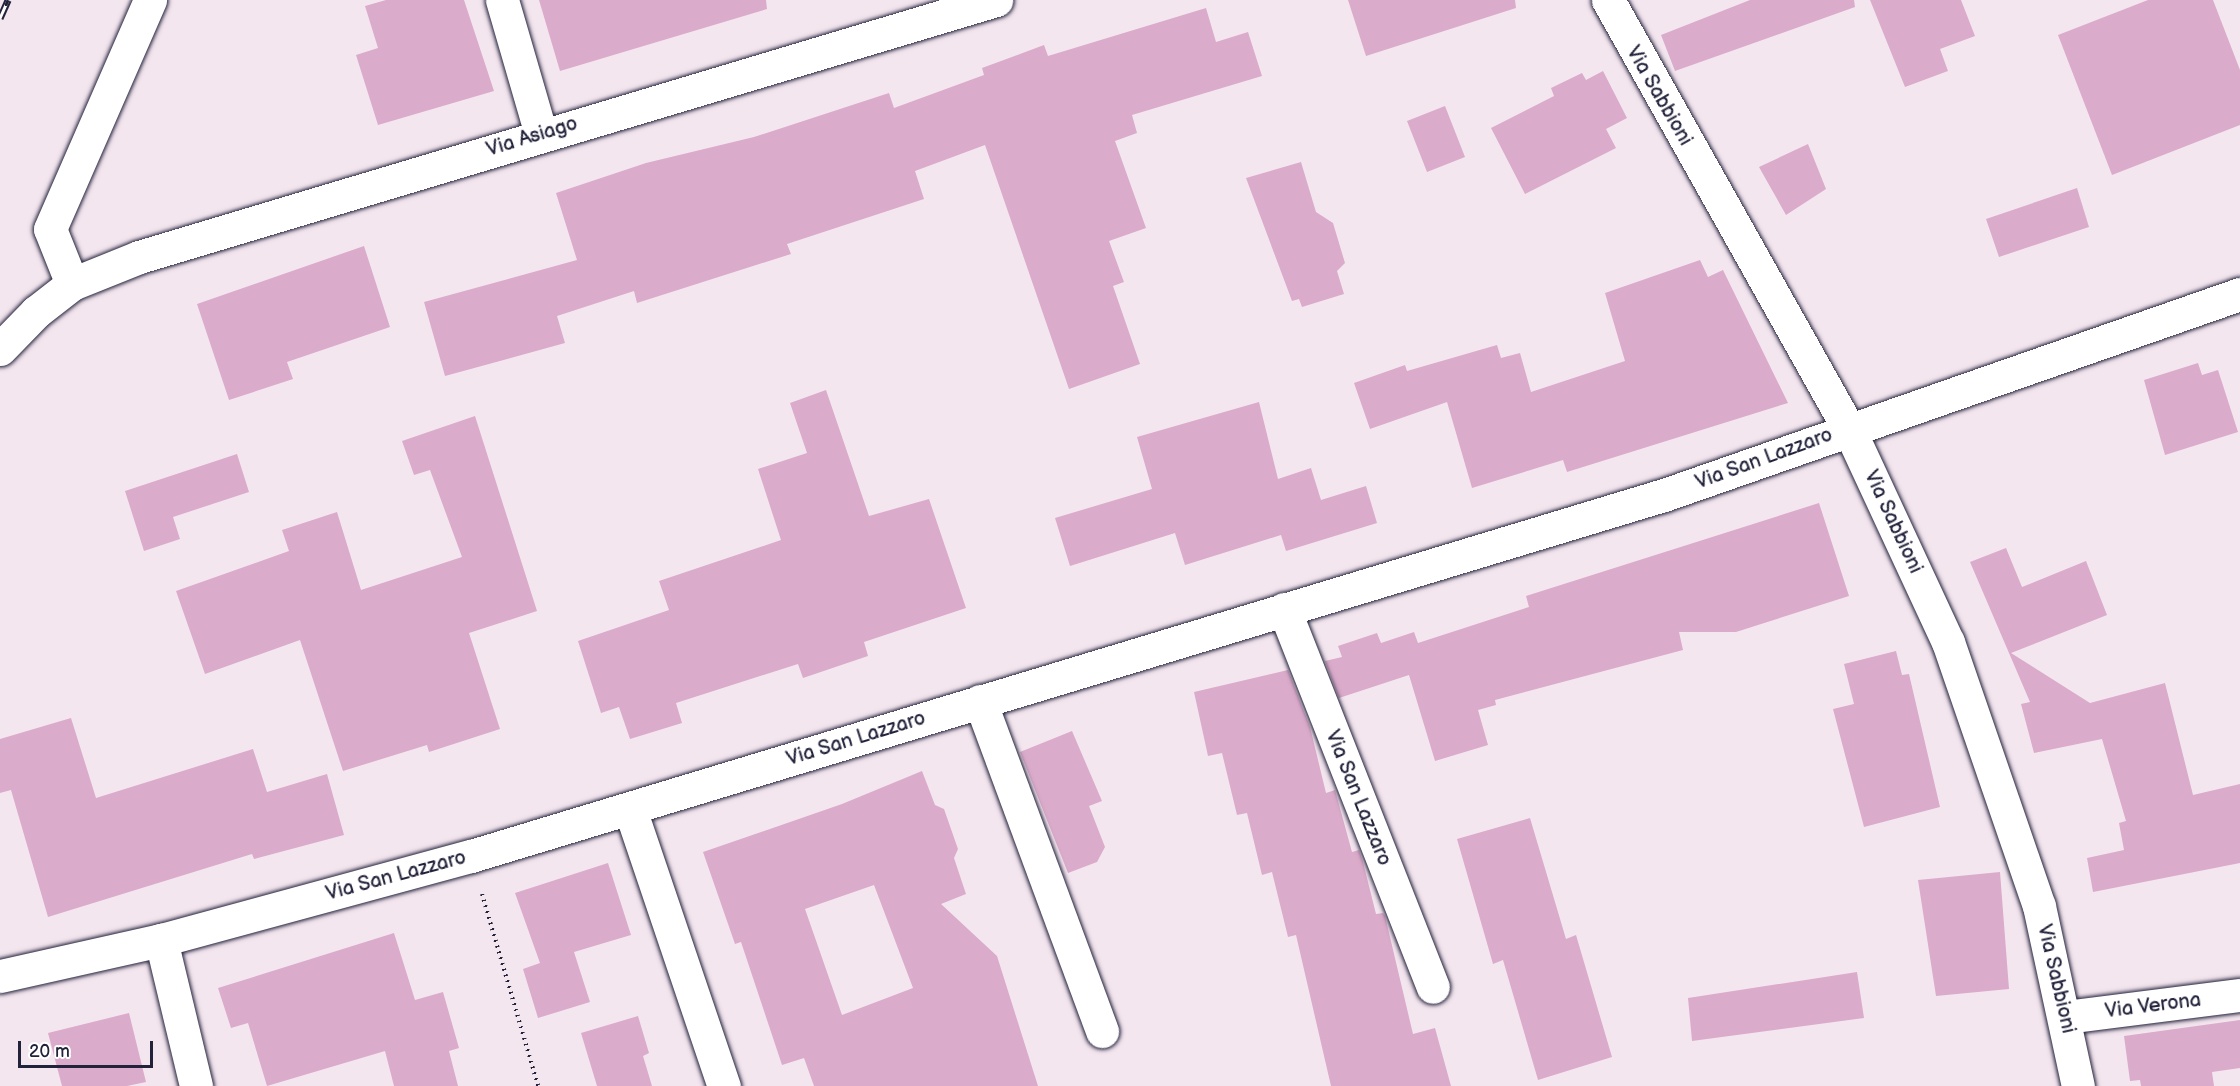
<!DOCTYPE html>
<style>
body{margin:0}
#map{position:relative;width:2240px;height:1086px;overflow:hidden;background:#f4e6ef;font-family:"Balsamiq Sans",sans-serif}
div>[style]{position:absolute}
.building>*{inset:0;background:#dbabcb}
.path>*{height:4px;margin-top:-2px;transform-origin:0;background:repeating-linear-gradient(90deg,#22223b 0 1.5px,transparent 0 6px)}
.roads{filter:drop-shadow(0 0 2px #22223b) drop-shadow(0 0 2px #22223b)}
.minor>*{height:33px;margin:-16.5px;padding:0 16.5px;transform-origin:16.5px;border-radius:16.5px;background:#fff}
.rail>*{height:7px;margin-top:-3.5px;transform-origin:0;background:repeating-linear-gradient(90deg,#fff 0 14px,#22223b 0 28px);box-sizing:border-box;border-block:2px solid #22223b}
span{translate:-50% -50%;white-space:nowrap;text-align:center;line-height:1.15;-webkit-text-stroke:5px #fff;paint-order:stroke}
.street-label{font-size:20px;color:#22223b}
.scale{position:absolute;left:18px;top:1041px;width:135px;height:27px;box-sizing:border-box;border:3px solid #22223b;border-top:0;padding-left:8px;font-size:18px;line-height:21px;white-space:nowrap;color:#22223b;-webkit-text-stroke:4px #fff;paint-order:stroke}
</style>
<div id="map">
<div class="building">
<div style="clip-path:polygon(386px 0,464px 0,494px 91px,378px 125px,356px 55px,378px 48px,365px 6px)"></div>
<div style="clip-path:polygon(539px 0,766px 0,767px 9px,560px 71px)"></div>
<div style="clip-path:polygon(1348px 0,1515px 0,1516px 8px,1366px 56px)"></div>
<div style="clip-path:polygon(1750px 0,1854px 0,1855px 7px,1675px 71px,1661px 35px)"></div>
<div style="clip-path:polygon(1870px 0,1961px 0,1975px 36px,1940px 49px,1948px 71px,1905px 87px)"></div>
<div style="clip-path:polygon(2148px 0,2213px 0,2240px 70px,2240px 125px,2112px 175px,2058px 35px)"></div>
<div style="clip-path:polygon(1206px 8px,1216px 42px,1248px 32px,1262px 76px,1132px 115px,1137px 133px,1115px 141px,1146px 228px,1109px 241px,1124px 282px,1113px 286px,1140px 364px,1069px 389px,985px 145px,915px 171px,924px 199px,787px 244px,791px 254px,637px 303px,634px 291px,557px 316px,565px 343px,445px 376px,424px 302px,577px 260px,556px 193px,646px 163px,754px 137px,889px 93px,894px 108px,984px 75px,982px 68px,1044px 45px,1048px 56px)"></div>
<div style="clip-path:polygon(1603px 71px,1627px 118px,1606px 129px,1616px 148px,1525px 194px,1491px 128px,1554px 96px,1551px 88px,1582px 73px,1586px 80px)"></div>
<div style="clip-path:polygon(1445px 106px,1465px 157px,1427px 172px,1407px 121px)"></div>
<div style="clip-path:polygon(1808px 144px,1826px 189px,1786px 215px,1759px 167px)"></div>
<div style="clip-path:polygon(1301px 162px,1316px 212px,1333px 223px,1345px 263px,1337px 271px,1344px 294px,1302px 307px,1299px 299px,1292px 301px,1246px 178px)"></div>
<div style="clip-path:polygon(2077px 188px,2089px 227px,1999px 257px,1986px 219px)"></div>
<div style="clip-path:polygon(364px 246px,390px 327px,287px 362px,293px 379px,229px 400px,197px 304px)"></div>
<div style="clip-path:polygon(1700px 260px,1708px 277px,1723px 270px,1788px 403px,1567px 472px,1563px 460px,1472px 488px,1447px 402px,1370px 429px,1354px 383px,1405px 365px,1407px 371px,1497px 345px,1501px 358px,1520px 353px,1531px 392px,1625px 361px,1605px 293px)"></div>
<div style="clip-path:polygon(2198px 363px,2202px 375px,2218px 370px,2238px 432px,2165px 455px,2144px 380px)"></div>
<div style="clip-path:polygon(826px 390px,869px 516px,929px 499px,966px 608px,864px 642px,868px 656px,803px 678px,798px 664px,676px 703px,682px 723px,630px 739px,619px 707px,601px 713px,578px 641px,669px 610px,659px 581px,781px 540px,758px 469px,807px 453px,790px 403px)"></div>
<div style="clip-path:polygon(1259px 402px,1278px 479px,1311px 468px,1321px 500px,1366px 486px,1377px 523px,1286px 551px,1281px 535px,1185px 565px,1175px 533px,1070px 566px,1055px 518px,1152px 489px,1137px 437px)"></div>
<div style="clip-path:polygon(475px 416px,537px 611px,469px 633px,500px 729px,429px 752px,427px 745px,343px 771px,300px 640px,205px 674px,176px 591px,289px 551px,282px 530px,337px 512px,361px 590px,462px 557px,430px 470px,414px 475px,402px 441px)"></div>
<div style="clip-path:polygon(237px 454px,249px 492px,173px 517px,180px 539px,144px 551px,125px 491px)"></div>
<div style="clip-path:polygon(1819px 503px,1849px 596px,1736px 632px,1679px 632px,1683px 650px,1495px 700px,1496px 705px,1478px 710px,1488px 745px,1435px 761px,1409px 675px,1339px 698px,1325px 661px,1342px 657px,1338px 646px,1377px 633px,1381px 643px,1414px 632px,1418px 643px,1529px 607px,1526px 596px)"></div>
<div style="clip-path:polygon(2006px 548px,2022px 587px,2086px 561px,2107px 615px,2011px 653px,2090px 703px,2165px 683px,2193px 795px,2240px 784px,2240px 863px,2093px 892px,2087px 858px,2124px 850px,2119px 823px,2126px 821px,2102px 739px,2034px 753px,2021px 704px,2030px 702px,1970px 562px)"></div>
<div style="clip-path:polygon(1896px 651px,1902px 675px,1909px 674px,1940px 807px,1864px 827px,1833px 709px,1854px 704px,1844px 664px)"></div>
<div style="clip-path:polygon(1288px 670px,1310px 727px,1326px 793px,1335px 790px,1352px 852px,1359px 850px,1363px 862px,1376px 914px,1383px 913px,1385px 916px,1413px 1034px,1435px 1028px,1451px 1086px,1331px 1086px,1296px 935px,1288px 937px,1272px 872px,1262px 875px,1247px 813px,1237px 815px,1222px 753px,1208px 756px,1194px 692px)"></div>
<div style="clip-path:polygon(71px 718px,96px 798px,253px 749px,267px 792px,327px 774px,344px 835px,254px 859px,252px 854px,48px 917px,11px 790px,0 793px,0 739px)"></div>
<div style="clip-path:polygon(1072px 731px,1102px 801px,1089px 806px,1105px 847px,1097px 862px,1068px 873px,1020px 752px)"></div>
<div style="clip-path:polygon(evenodd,922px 771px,935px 805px,944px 809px,958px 849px,954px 858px,966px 894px,941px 904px,997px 956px,1038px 1086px,814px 1086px,804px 1058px,782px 1065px,741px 942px,735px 944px,703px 852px,842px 804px,922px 771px,874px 885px,913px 988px,842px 1015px,805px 909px,874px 885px)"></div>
<div style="clip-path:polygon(1530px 818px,1566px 939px,1576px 935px,1612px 1057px,1538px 1080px,1503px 960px,1493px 964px,1457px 839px)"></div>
<div style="clip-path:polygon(608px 863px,631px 935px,574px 952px,590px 1002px,538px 1018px,523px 969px,540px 963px,515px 893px)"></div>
<div style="clip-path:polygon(2000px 872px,2009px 989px,1936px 996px,1918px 880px)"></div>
<div style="clip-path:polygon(394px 933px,415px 1000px,443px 992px,459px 1048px,449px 1051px,458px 1086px,394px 1086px,385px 1051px,267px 1086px,248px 1023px,231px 1028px,218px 988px)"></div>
<div style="clip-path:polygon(1857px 972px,1864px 1018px,1692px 1041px,1688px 998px)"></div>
<div style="clip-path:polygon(129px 1013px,146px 1082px,127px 1086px,62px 1086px,48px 1033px)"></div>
<div style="clip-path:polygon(638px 1016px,649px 1053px,643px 1056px,652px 1086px,597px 1086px,581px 1033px)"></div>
<div style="clip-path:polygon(2240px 1020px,2240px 1068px,2212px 1072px,2214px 1086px,2141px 1086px,2140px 1080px,2130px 1081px,2124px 1036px)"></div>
</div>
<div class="path">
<div style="left:482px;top:894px;width:200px;rotate:73.7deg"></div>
</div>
<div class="roads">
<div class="minor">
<div style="left:502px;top:0;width:140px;rotate:73.8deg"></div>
<div style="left:1608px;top:0;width:492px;rotate:60.7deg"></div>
<div style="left:1849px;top:429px;width:235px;rotate:65.1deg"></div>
<div style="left:1948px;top:642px;width:279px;rotate:71deg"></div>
<div style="left:2039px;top:906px;width:184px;rotate:77.8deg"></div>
<div style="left:72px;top:284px;width:59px;rotate:-111.8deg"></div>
<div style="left:50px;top:229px;width:250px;rotate:-66.4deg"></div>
<div style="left:0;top:349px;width:52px;rotate:-45.8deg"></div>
<div style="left:36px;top:312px;width:46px;rotate:-37.9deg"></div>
<div style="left:72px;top:284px;width:72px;rotate:-21.9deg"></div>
<div style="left:139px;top:257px;width:895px;rotate:-16.69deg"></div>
<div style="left:1284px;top:609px;width:406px;rotate:68.5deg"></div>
<div style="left:980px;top:701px;width:352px;rotate:69.7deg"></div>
<div style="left:630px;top:809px;width:293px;rotate:71.3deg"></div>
<div style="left:161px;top:940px;width:150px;rotate:76.5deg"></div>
<div style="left:0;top:976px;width:165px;rotate:-12.6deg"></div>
<div style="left:161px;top:940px;width:321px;rotate:-15.2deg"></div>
<div style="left:471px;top:856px;width:1246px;rotate:-16.84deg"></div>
<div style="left:1664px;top:495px;width:610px;rotate:-19.24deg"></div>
<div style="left:2065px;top:1017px;width:176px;rotate:-7.2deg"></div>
</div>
</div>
<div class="rail">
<div style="left:0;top:18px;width:20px;rotate:-66deg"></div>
</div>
<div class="street-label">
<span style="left:1659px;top:96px;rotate:60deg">Via Sabbioni</span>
<span style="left:532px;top:137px;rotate:-17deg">Via Asiago</span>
<span style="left:1764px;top:459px;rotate:-20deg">Via San Lazzaro</span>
<span style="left:1893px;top:522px;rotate:65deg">Via Sabbioni</span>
<span style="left:856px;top:739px;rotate:-17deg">Via San Lazzaro</span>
<span style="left:1358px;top:798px;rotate:68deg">Via San Lazzaro</span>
<span style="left:396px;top:876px;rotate:-15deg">Via San Lazzaro</span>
<span style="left:2056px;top:979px;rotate:77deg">Via Sabbioni</span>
<span style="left:2153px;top:1006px;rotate:-7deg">Via Verona</span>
</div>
<div class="scale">20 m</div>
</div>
